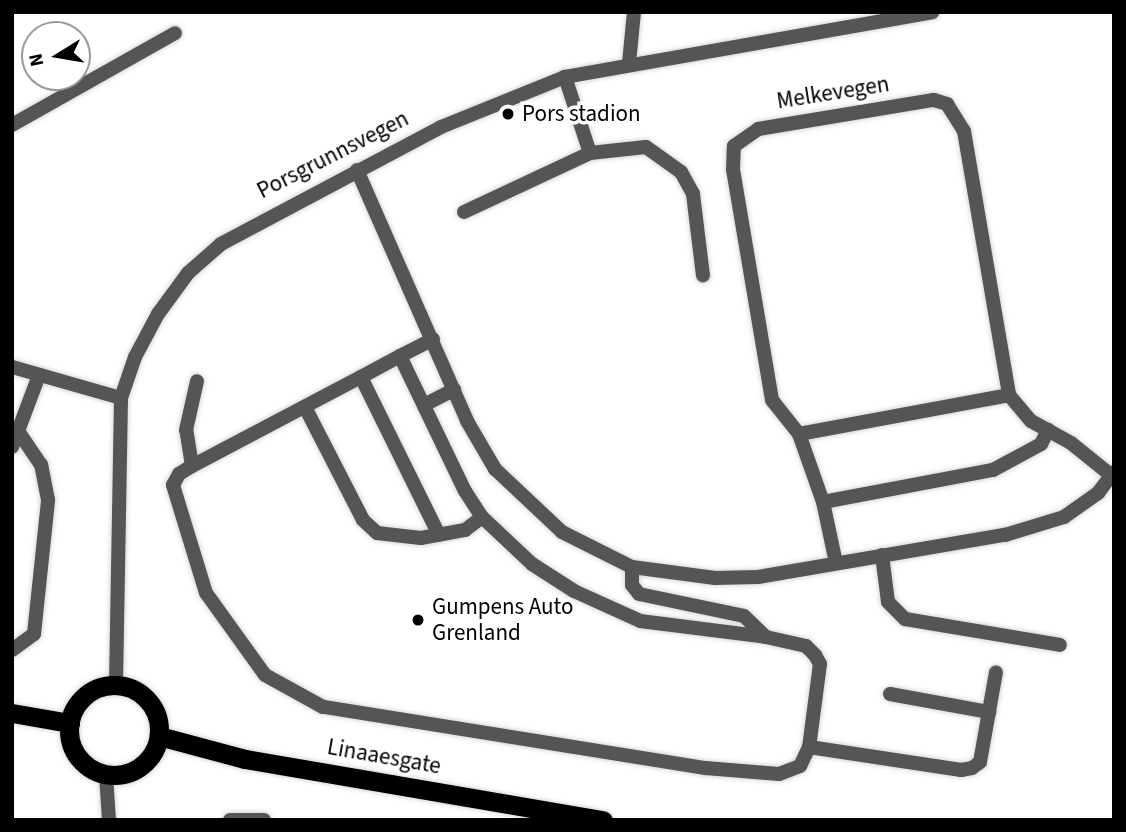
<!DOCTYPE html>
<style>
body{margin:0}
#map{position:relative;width:1126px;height:832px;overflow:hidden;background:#fff;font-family:"Source Sans 3",sans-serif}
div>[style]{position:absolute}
.roads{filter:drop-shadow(0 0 2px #dbdbdb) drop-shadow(0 0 2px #dbdbdb)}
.service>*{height:14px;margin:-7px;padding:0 7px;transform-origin:7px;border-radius:7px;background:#555}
.minor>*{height:14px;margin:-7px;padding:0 7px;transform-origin:7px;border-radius:7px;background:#555}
.tertiary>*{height:14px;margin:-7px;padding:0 7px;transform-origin:7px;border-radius:7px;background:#555}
.trunk>*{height:19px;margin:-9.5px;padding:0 9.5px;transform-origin:9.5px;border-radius:9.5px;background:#000}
.trunk>.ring{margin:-9.5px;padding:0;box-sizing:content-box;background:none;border:19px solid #000;border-radius:50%}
.dots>*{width:19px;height:19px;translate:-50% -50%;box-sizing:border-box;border:4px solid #fff;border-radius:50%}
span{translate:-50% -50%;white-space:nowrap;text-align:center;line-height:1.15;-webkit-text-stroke:7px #fff;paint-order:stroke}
.street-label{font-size:23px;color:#000}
.poi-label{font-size:23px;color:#000}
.left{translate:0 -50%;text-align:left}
.frame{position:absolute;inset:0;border:14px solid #000;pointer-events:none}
.north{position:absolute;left:21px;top:21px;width:70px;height:70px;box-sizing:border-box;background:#fff;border:2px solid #999;border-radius:50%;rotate:259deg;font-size:19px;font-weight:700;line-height:28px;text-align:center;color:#000}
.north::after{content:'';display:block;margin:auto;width:24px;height:32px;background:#000;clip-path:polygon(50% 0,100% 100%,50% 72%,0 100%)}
</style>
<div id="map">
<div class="roads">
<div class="service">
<div style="left:565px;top:77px;width:80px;rotate:71.8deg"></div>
<div style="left:12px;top:125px;width:187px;rotate:-29.4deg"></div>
<div style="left:464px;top:212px;width:139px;rotate:-25.1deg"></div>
<div style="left:590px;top:153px;width:56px;rotate:-6.1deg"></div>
<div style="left:646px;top:147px;width:43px;rotate:35.5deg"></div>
<div style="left:681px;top:172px;width:25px;rotate:61deg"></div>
<div style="left:693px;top:194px;width:82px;rotate:83deg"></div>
<div style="left:400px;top:356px;width:150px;rotate:64.3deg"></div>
<div style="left:465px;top:491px;width:31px;rotate:57deg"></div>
<div style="left:482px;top:517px;width:69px;rotate:43.2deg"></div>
<div style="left:532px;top:564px;width:50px;rotate:32.7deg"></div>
<div style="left:574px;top:591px;width:72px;rotate:24.4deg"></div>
<div style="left:640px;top:621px;width:127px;rotate:7.2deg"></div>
<div style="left:766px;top:637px;width:41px;rotate:12.7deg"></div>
<div style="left:806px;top:646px;width:13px;rotate:45deg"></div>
<div style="left:815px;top:655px;width:10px;rotate:61deg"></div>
<div style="left:820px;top:664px;width:84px;rotate:97.5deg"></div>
<div style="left:809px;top:747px;width:21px;rotate:115deg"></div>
<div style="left:800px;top:766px;width:22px;rotate:159deg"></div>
<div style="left:779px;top:774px;width:74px;rotate:-175.4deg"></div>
<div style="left:705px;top:768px;width:387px;rotate:-170.9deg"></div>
<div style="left:323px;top:707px;width:66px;rotate:-151.1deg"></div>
<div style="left:265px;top:675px;width:101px;rotate:-125.7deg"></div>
<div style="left:206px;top:593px;width:113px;rotate:-107deg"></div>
<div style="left:173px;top:485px;width:13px;rotate:-61deg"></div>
<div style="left:179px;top:474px;width:15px;rotate:-32deg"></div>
<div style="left:192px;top:466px;width:191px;rotate:-27.8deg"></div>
<div style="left:361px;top:377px;width:44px;rotate:-28.3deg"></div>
<div style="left:400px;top:356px;width:37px;rotate:-27deg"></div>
<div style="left:361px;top:377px;width:176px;rotate:63.7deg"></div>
<div style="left:424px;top:405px;width:34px;rotate:-27deg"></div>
<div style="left:305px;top:407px;width:127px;rotate:62.8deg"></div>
<div style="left:363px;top:520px;width:19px;rotate:43deg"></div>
<div style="left:377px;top:533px;width:44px;rotate:6.5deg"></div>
<div style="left:421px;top:538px;width:45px;rotate:-10.3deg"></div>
<div style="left:465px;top:530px;width:21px;rotate:-37deg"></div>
<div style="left:799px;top:434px;width:214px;rotate:-10.5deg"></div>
<div style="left:12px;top:447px;width:77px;rotate:-69.4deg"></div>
<div style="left:192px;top:466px;width:36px;rotate:-99deg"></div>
<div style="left:186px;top:430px;width:50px;rotate:-77.3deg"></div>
<div style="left:823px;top:502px;width:173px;rotate:-10.7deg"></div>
<div style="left:993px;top:470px;width:55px;rotate:-28.4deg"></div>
<div style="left:1041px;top:444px;width:16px;rotate:-63deg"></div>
<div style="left:882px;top:555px;width:47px;rotate:82.7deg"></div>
<div style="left:888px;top:602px;width:24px;rotate:45deg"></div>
<div style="left:905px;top:619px;width:157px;rotate:9.5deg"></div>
<div style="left:836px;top:563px;width:62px;rotate:-102deg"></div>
<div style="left:823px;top:502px;width:72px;rotate:-109.4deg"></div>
<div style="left:799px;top:434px;width:43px;rotate:-128.5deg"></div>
<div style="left:772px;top:400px;width:233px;rotate:-99.6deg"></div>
<div style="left:733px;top:170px;width:24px;rotate:-88deg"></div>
<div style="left:734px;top:146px;width:29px;rotate:-35deg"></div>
<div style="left:758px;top:129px;width:178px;rotate:-9.4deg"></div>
<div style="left:934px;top:100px;width:14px;rotate:17deg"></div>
<div style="left:947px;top:104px;width:32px;rotate:58deg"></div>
<div style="left:964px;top:131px;width:268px;rotate:80.3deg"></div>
<div style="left:1009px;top:395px;width:34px;rotate:50deg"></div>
<div style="left:1031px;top:421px;width:46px;rotate:28.8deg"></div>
<div style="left:1071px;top:443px;width:53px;rotate:38.8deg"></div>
<div style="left:632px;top:567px;width:18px;rotate:90deg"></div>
<div style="left:632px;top:585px;width:11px;rotate:52deg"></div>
<div style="left:639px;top:594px;width:107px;rotate:11.8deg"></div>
<div style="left:744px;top:616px;width:30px;rotate:44deg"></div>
<div style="left:12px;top:650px;width:27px;rotate:-36deg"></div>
<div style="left:34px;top:634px;width:135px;rotate:-84deg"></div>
<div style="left:48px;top:500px;width:36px;rotate:-101deg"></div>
<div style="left:41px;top:465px;width:37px;rotate:-124deg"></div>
<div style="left:890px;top:694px;width:101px;rotate:10.3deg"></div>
<div style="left:809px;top:747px;width:154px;rotate:8.6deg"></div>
<div style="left:961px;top:770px;width:11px;rotate:-10deg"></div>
<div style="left:972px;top:768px;width:10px;rotate:-37deg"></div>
<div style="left:980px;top:762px;width:91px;rotate:-79.9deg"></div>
<div style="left:230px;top:820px;width:34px"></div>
</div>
<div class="minor">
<div style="left:629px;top:63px;width:51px;rotate:-84.4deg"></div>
<div style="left:357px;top:170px;width:274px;rotate:66.3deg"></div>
<div style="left:467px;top:421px;width:56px;rotate:59.7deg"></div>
<div style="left:495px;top:469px;width:92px;rotate:43.2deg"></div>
<div style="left:562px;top:532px;width:78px;rotate:26.6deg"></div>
<div style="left:632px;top:567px;width:84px;rotate:7.5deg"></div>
<div style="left:715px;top:578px;width:43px;rotate:-1.3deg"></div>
<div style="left:758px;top:577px;width:251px;rotate:-9.7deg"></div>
<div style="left:1005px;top:535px;width:62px;rotate:-17deg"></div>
<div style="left:1064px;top:517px;width:42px;rotate:-35.2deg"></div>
<div style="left:1098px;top:493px;width:26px;rotate:-53deg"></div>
<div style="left:12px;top:367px;width:113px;rotate:15.9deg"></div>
<div style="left:106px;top:775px;width:45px;rotate:86.2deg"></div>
</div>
<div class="tertiary">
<div style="left:116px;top:685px;width:287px;rotate:-89deg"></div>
<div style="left:121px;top:398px;width:43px;rotate:-71.1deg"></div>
<div style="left:135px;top:357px;width:49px;rotate:-61.9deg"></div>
<div style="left:158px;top:314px;width:51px;rotate:-53.8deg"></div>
<div style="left:188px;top:273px;width:44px;rotate:-41.3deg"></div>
<div style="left:221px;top:244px;width:249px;rotate:-28deg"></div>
<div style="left:441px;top:127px;width:134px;rotate:-22deg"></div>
<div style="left:565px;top:77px;width:373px;rotate:-10deg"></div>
</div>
<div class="trunk">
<div class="ring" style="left:69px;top:685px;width:71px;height:71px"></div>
<div style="left:12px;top:713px;width:59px;rotate:9.8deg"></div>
<div style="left:159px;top:736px;width:89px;rotate:15deg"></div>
<div style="left:245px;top:759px;width:363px;rotate:9.7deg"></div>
</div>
</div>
<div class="dots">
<div style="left:508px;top:114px;background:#000"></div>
<div style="left:418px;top:620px;background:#000"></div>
</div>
<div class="street-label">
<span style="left:833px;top:93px;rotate:-9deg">Melkevegen</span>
<span style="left:333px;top:155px;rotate:-27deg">Porsgrunnsvegen</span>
<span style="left:384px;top:757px;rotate:10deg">Linaaesgate</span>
</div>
<div class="poi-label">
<span class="left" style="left:522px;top:114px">Pors stadion</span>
<span class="left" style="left:432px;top:620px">Gumpens Auto<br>Grenland</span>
</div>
<div class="frame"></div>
<div class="north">N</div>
</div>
